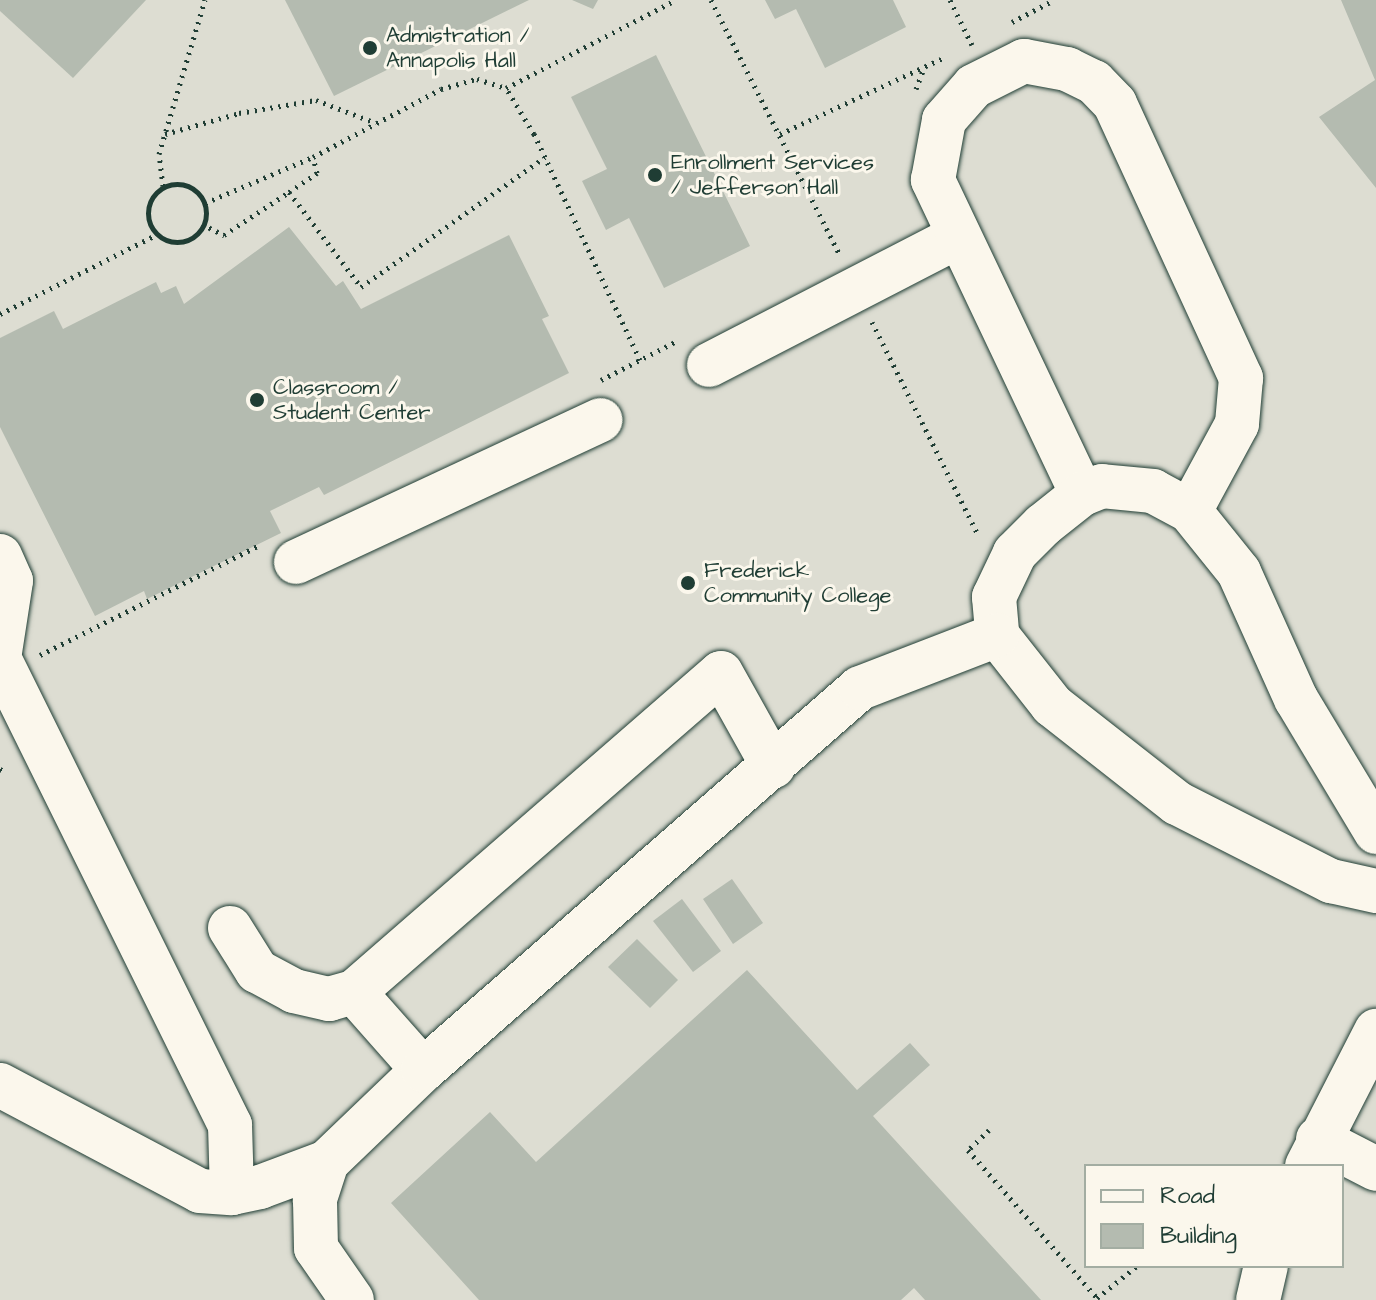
<!DOCTYPE html>
<style>
body{margin:0}
#map{position:relative;width:1376px;height:1300px;overflow:hidden;background:#eeece1;font-family:"Architects Daughter",sans-serif}
div>[style]{position:absolute}
.built>*{inset:0;background:#ddddd2}
.building>*{inset:0;background:#b4bbb0}
.path>*{height:5px;margin-top:-2.5px;transform-origin:0;background:repeating-linear-gradient(90deg,#1f3d34 0 2px,transparent 0 8px)}
.path>.ring{margin:-2.5px;padding:0;box-sizing:content-box;background:none;border:5px solid #1f3d34;border-radius:50%}
.roads{filter:drop-shadow(0 0 2px #1f3d34) drop-shadow(0 0 2px #1f3d34)}
.minor>*{height:44px;margin:-22px;padding:0 22px;transform-origin:22px;border-radius:22px;background:#fbf7ec}
.dots>*{width:22px;height:22px;translate:-50% -50%;box-sizing:border-box;border:4px solid #fbf7ec;border-radius:50%}
span{translate:-50% -50%;white-space:nowrap;text-align:center;line-height:1.15;-webkit-text-stroke:6px #fbf7ec;paint-order:stroke}
.poi-label{font-size:22px;color:#1f3d34}
.left{translate:0 -50%;text-align:left}
.legend{position:absolute;left:1084px;top:1164px;width:260px;height:104px;box-sizing:border-box;background:#fbf7ec;border:2px solid #a3ada2;margin:0;padding:10px 14px;list-style:none;font-size:24px;color:#1f3d34}
.legend li{display:flex;align-items:center;gap:16px;height:40px}
.legend b{width:40px;border:2px solid #a3ada2}
</style>
<div id="map">
<div class="built">
<div style="clip-path:polygon(evenodd,0 0,1376px 0,1376px 1300px,0 1300px,0 0,1086px 1166px,1342px 1166px,1342px 1266px,1086px 1266px,1086px 1166px)"></div>
</div>
<div class="building">
<div style="clip-path:polygon(0 0,146px 0,73px 78px,0 11px)"></div>
<div style="clip-path:polygon(285px 0,529px 0,334px 96px)"></div>
<div style="clip-path:polygon(572px 0,598px 0,593px 9px)"></div>
<div style="clip-path:polygon(765px 0,893px 0,906px 27px,825px 68px,796px 9px,775px 19px)"></div>
<div style="clip-path:polygon(1341px 0,1376px 0,1376px 188px,1319px 117px,1375px 80px)"></div>
<div style="clip-path:polygon(656px 55px,750px 246px,664px 288px,629px 218px,606px 230px,582px 181px,607px 169px,571px 97px)"></div>
<div style="clip-path:polygon(289px 227px,336px 286px,343px 281px,361px 309px,509px 235px,549px 316px,542px 319px,569px 373px,324px 495px,319px 487px,270px 511px,281px 533px,147px 599px,144px 591px,95px 616px,0 427px,0 338px,54px 311px,63px 329px,156px 282px,161px 293px,176px 286px,184px 304px)"></div>
<div style="clip-path:polygon(732px 879px,763px 923px,733px 944px,703px 899px)"></div>
<div style="clip-path:polygon(682px 899px,721px 951px,693px 972px,653px 921px)"></div>
<div style="clip-path:polygon(637px 939px,678px 980px,650px 1008px,608px 967px)"></div>
<div style="clip-path:polygon(747px 970px,857px 1090px,910px 1043px,930px 1065px,873px 1116px,1041px 1300px,925px 1300px,914px 1288px,901px 1300px,479px 1300px,391px 1203px,490px 1112px,536px 1162px)"></div>
</div>
<div class="path">
<div style="left:711px;top:0;width:284px;rotate:63.2deg"></div>
<div style="left:950px;top:0;width:50px;rotate:63.9deg"></div>
<div style="left:1012px;top:22px;width:47px;rotate:-27.6deg"></div>
<div style="left:916px;top:89px;width:22px;rotate:-69deg"></div>
<div style="left:165px;top:134px;width:77px;rotate:-15.8deg"></div>
<div style="left:239px;top:113px;width:78px;rotate:-9.6deg"></div>
<div style="left:316px;top:100px;width:64px;rotate:21deg"></div>
<div style="left:780px;top:134px;width:180px;rotate:-25deg"></div>
<div class="ring" style="left:148px;top:184px;width:53px;height:53px"></div>
<div style="left:163px;top:186px;width:32px;rotate:-97deg"></div>
<div style="left:159px;top:154px;width:161px;rotate:-73.4deg"></div>
<div style="left:289px;top:192px;width:34px;rotate:-34deg"></div>
<div style="left:317px;top:173px;width:16px;rotate:-104deg"></div>
<div style="left:205px;top:203px;width:117px;rotate:-23.1deg"></div>
<div style="left:313px;top:157px;width:145px;rotate:-28deg"></div>
<div style="left:441px;top:89px;width:37px;rotate:-16deg"></div>
<div style="left:477px;top:79px;width:30px;rotate:17deg"></div>
<div style="left:202px;top:224px;width:25px;rotate:27deg"></div>
<div style="left:224px;top:235px;width:78px;rotate:-33.5deg"></div>
<div style="left:289px;top:192px;width:119px;rotate:52.8deg"></div>
<div style="left:361px;top:287px;width:225px;rotate:-35.2deg"></div>
<div style="left:0;top:314px;width:177px;rotate:-26.9deg"></div>
<div style="left:872px;top:322px;width:238px;rotate:63.5deg"></div>
<div style="left:640px;top:360px;width:250px;rotate:-115.1deg"></div>
<div style="left:534px;top:134px;width:54px;rotate:-121.3deg"></div>
<div style="left:506px;top:88px;width:191px;rotate:-27.4deg"></div>
<div style="left:601px;top:380px;width:85px;rotate:-27.2deg"></div>
<div style="left:40px;top:655px;width:246px;rotate:-26.6deg"></div>
<div style="left:0;top:769px;width:7px;rotate:27deg"></div>
<div style="left:989px;top:1130px;width:29px;rotate:136deg"></div>
<div style="left:968px;top:1150px;width:199px;rotate:48.9deg"></div>
<div style="left:1097px;top:1298px;width:51px;rotate:-38.7deg"></div>
</div>
<div class="roads">
<div class="minor">
<div style="left:709px;top:365px;width:281px;rotate:-27.3deg"></div>
<div style="left:1082px;top:494px;width:348px;rotate:-115.4deg"></div>
<div style="left:933px;top:180px;width:61px;rotate:-79.6deg"></div>
<div style="left:944px;top:120px;width:45px;rotate:-48.6deg"></div>
<div style="left:974px;top:86px;width:56px;rotate:-26.6deg"></div>
<div style="left:1024px;top:61px;width:44px;rotate:10.5deg"></div>
<div style="left:1067px;top:69px;width:30px;rotate:26deg"></div>
<div style="left:1094px;top:82px;width:30px;rotate:46deg"></div>
<div style="left:1115px;top:104px;width:302px;rotate:65.3deg"></div>
<div style="left:1241px;top:378px;width:46px;rotate:95deg"></div>
<div style="left:1237px;top:424px;width:99px;rotate:118.4deg"></div>
<div style="left:0;top:556px;width:27px;rotate:66deg"></div>
<div style="left:11px;top:581px;width:72px;rotate:98.8deg"></div>
<div style="left:296px;top:562px;width:336px;rotate:-25deg"></div>
<div style="left:0;top:660px;width:519px;rotate:63.68deg"></div>
<div style="left:230px;top:1125px;width:68px;rotate:88.3deg"></div>
<div style="left:1376px;top:832px;width:155px;rotate:-121deg"></div>
<div style="left:1296px;top:699px;width:139px;rotate:-114.2deg"></div>
<div style="left:1239px;top:572px;width:78px;rotate:-128.8deg"></div>
<div style="left:1190px;top:511px;width:42px;rotate:-151.6deg"></div>
<div style="left:1153px;top:491px;width:51px;rotate:-174.4deg"></div>
<div style="left:1102px;top:486px;width:22px;rotate:158deg"></div>
<div style="left:1082px;top:494px;width:50px;rotate:141.5deg"></div>
<div style="left:1043px;top:525px;width:40px;rotate:135deg"></div>
<div style="left:1015px;top:553px;width:49px;rotate:115.5deg"></div>
<div style="left:994px;top:597px;width:38px;rotate:85deg"></div>
<div style="left:997px;top:635px;width:89px;rotate:51.8deg"></div>
<div style="left:1052px;top:705px;width:159px;rotate:38.1deg"></div>
<div style="left:1177px;top:803px;width:173px;rotate:26.9deg"></div>
<div style="left:1331px;top:881px;width:46px;rotate:12.5deg"></div>
<div style="left:230px;top:928px;width:51px;rotate:57.9deg"></div>
<div style="left:257px;top:971px;width:42px;rotate:28.4deg"></div>
<div style="left:294px;top:991px;width:36px;rotate:13deg"></div>
<div style="left:329px;top:999px;width:26px;rotate:-16deg"></div>
<div style="left:354px;top:992px;width:486px;rotate:-41deg"></div>
<div style="left:721px;top:673px;width:107px;rotate:60.8deg"></div>
<div style="left:354px;top:992px;width:104px;rotate:48.5deg"></div>
<div style="left:0;top:1085px;width:226px;rotate:27.9deg"></div>
<div style="left:200px;top:1191px;width:32px;rotate:4deg"></div>
<div style="left:232px;top:1193px;width:29px;rotate:-12deg"></div>
<div style="left:260px;top:1187px;width:72px;rotate:-20.5deg"></div>
<div style="left:327px;top:1162px;width:133px;rotate:-43.8deg"></div>
<div style="left:423px;top:1070px;width:580px;rotate:-41.16deg"></div>
<div style="left:860px;top:688px;width:147px;rotate:-21.1deg"></div>
<div style="left:1318px;top:1139px;width:65px;rotate:27.3deg"></div>
<div style="left:327px;top:1162px;width:40px;rotate:108deg"></div>
<div style="left:315px;top:1200px;width:48px;rotate:88.8deg"></div>
<div style="left:316px;top:1248px;width:63px;rotate:55.3deg"></div>
<div style="left:1307px;top:1166px;width:152px;rotate:-62.9deg"></div>
<div style="left:1258px;top:1300px;width:35px;rotate:-77deg"></div>
</div>
</div>
<div class="dots">
<div style="left:370px;top:48px;background:#1f3d34"></div>
<div style="left:655px;top:175px;background:#1f3d34"></div>
<div style="left:257px;top:400px;background:#1f3d34"></div>
<div style="left:688px;top:583px;background:#1f3d34"></div>
</div>
<div class="poi-label">
<span class="left" style="left:386px;top:48px">Admistration /<br>Annapolis Hall</span>
<span class="left" style="left:671px;top:175px">Enrollment Services<br>/ Jefferson Hall</span>
<span class="left" style="left:273px;top:400px">Classroom /<br>Student Center</span>
<span class="left" style="left:704px;top:583px">Frederick<br>Community College</span>
</div>
<ul class="legend">
<li><b style="height:10px;background:#fbf7ec"></b>Road</li>
<li><b style="height:22px;background:#b4bbb0"></b>Building</li>
</ul>
</div>
